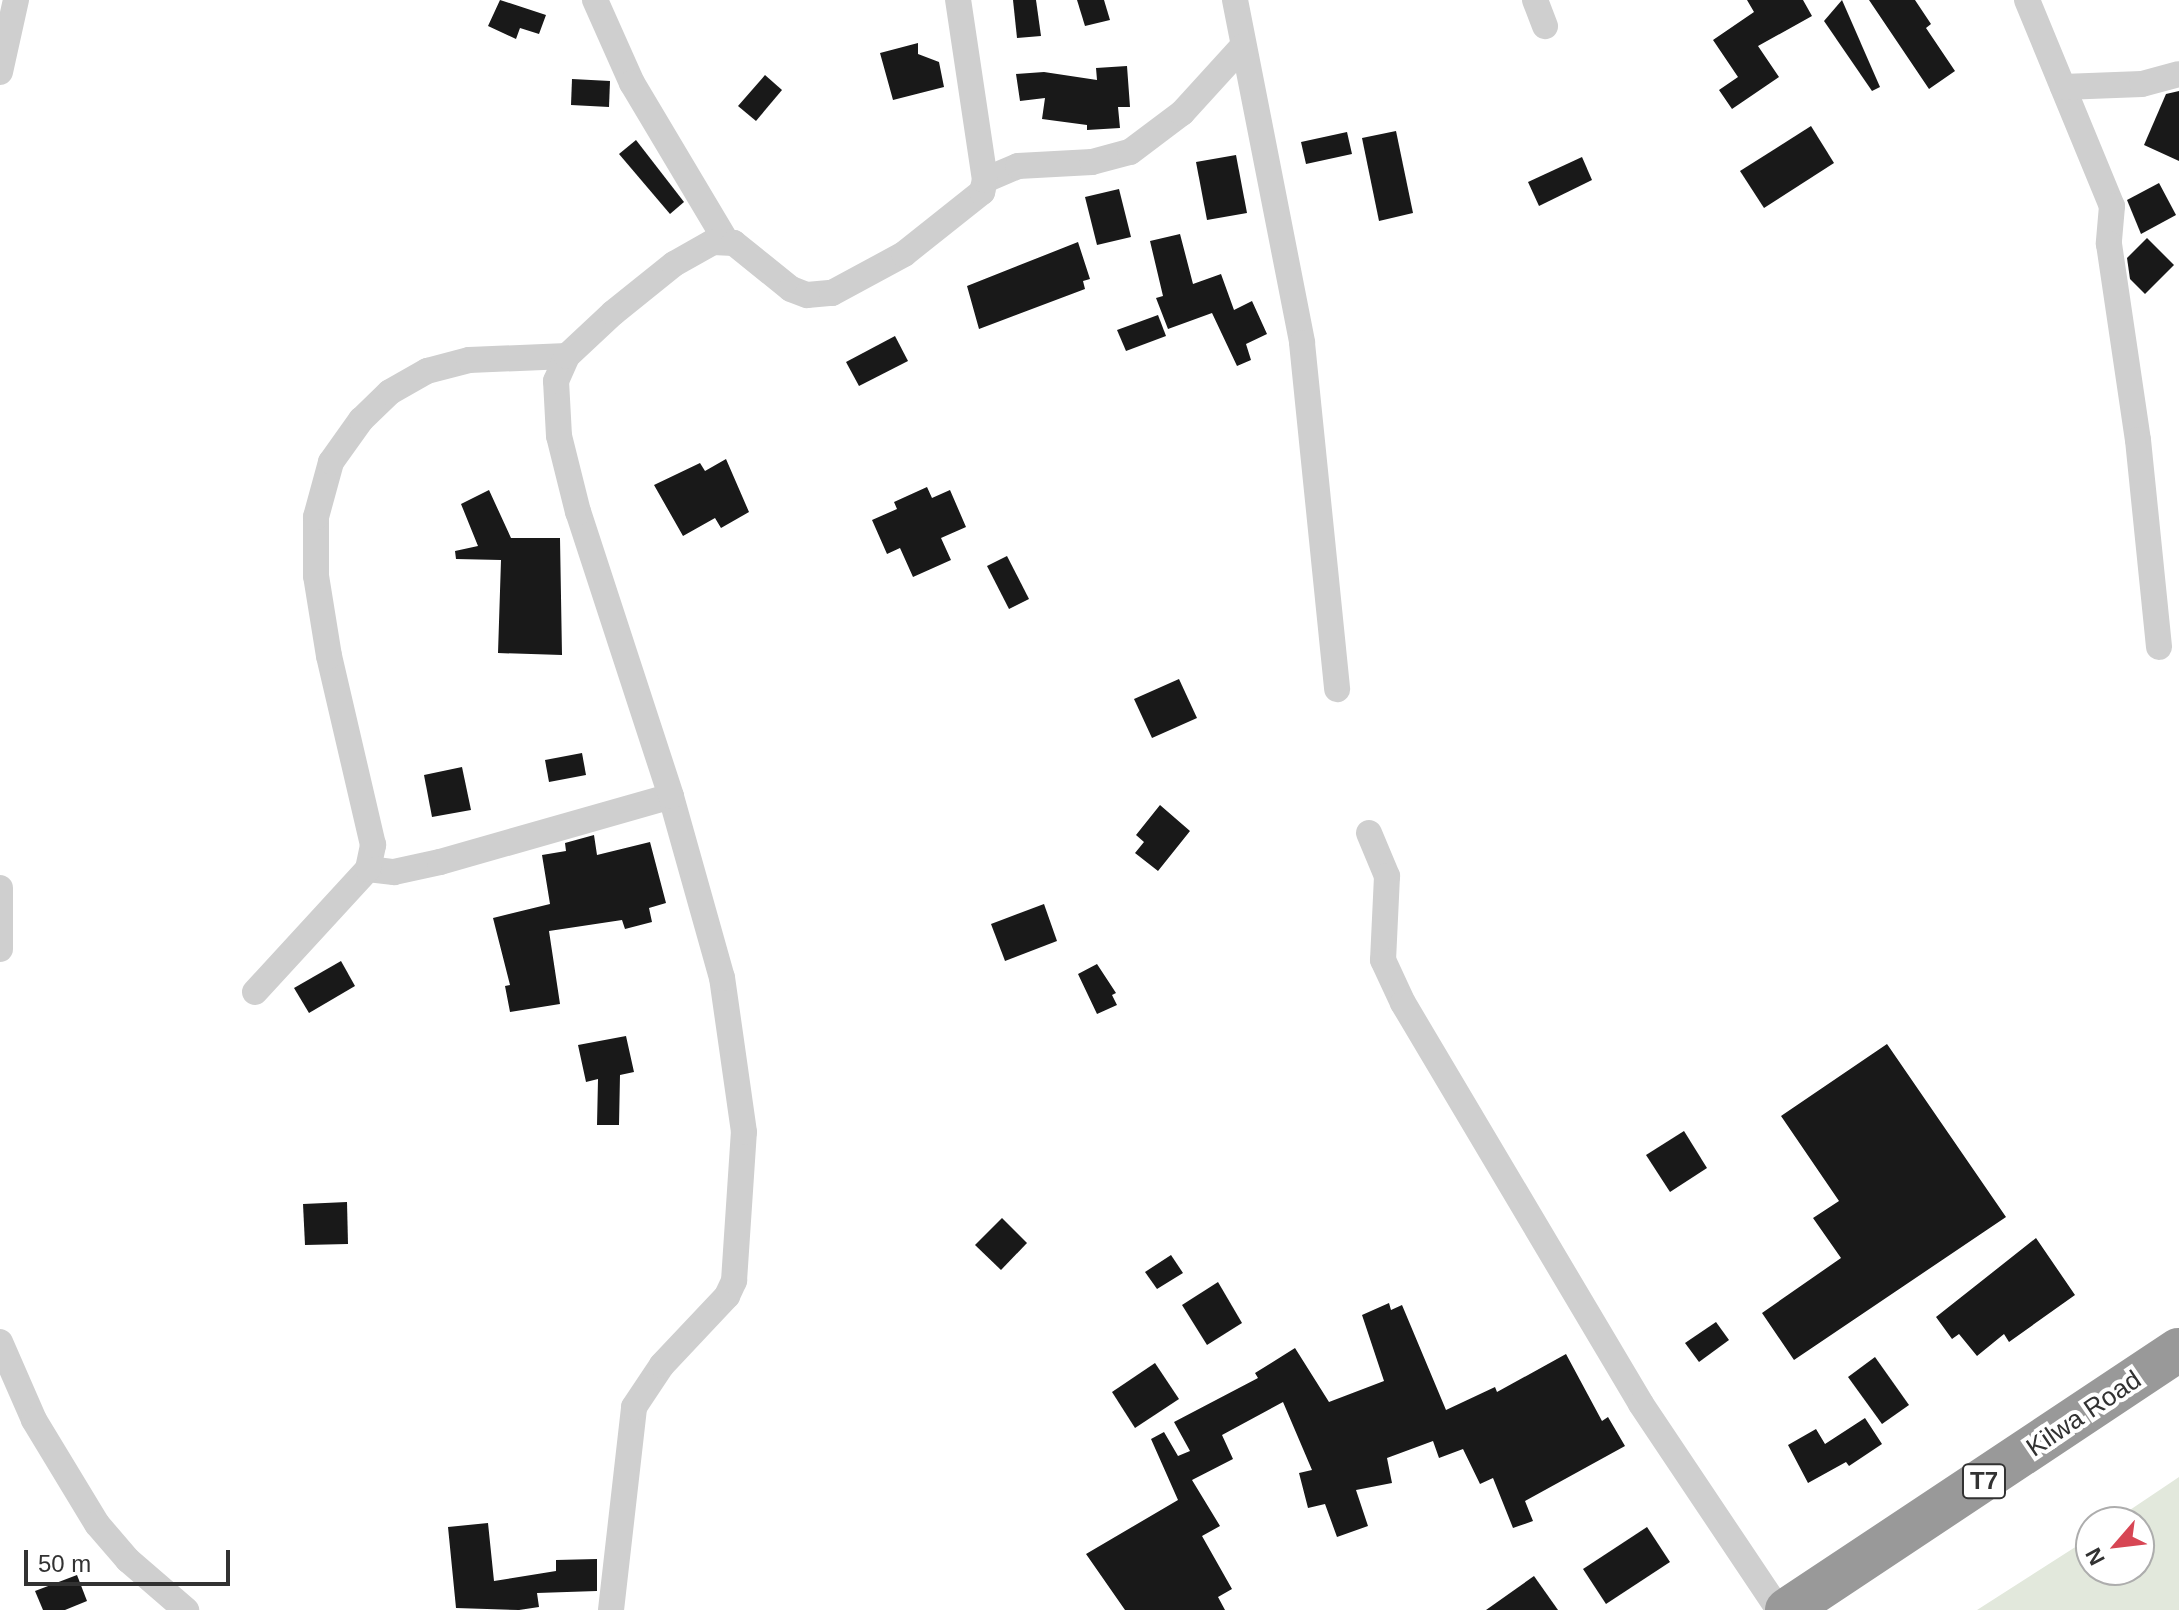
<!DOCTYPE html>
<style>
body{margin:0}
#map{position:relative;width:2179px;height:1610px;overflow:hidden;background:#fff;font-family:Arial,sans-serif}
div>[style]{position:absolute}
.green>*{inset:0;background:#e2e8dc}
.building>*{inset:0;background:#191919}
.street>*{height:26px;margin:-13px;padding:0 13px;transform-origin:13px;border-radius:13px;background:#cfcfcf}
.highway>*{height:44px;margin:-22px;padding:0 22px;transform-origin:22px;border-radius:22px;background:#999}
span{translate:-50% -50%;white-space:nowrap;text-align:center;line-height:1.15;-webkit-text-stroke:8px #fff;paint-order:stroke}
.shield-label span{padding:2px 6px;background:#fff;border:2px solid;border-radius:6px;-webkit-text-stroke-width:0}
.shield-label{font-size:24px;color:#323232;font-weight:700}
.street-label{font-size:26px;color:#323232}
.north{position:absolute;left:2075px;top:1506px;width:80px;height:80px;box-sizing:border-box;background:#fff;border:2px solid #adadad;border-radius:50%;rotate:242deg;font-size:22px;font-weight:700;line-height:32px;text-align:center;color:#323232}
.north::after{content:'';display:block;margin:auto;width:28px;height:36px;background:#d74654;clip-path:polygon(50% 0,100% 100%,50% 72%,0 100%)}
.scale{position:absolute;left:24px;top:1550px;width:206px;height:36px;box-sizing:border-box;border:4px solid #323232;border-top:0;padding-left:10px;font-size:24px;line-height:28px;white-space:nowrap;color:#323232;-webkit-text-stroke:6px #fff;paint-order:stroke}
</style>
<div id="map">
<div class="green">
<div style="clip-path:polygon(2179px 1477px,2179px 1610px,1977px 1610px,2091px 1537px,2091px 1570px,2139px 1570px,2139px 1522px,2112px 1522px)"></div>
</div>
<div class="building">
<div style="clip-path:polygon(500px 0,546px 15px,539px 34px,520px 28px,516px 39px,488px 26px)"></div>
<div style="clip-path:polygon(1013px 0,1036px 0,1041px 36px,1017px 38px)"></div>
<div style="clip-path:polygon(1077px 0,1104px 0,1110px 20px,1085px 26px)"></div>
<div style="clip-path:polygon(1747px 0,1803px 0,1812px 16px,1758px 46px,1779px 77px,1732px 109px,1719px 90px,1738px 77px,1713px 40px,1754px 12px)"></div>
<div style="clip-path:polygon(1842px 0,1880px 87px,1872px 91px,1824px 21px)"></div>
<div style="clip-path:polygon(1869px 0,1915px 0,1931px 24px,1926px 28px,1955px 71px,1929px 89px)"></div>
<div style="clip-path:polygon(918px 43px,918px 54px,939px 62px,944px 87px,893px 100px,880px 53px)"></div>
<div style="clip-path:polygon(1127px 66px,1130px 107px,1118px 107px,1120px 128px,1087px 130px,1087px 125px,1042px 119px,1045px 98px,1020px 101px,1016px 74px,1044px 72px,1097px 80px,1096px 68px)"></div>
<div style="clip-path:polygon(765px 75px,782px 90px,756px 121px,738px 106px)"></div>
<div style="clip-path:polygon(572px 79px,610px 81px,609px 107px,571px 105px)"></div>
<div style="clip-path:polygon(2179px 91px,2179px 161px,2144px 145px,2166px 94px)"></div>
<div style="clip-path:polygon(1811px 126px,1834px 163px,1764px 208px,1740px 171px)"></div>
<div style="clip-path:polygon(1396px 131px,1413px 213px,1379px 221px,1362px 138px)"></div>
<div style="clip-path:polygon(1347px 132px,1352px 154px,1306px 164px,1301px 142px)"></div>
<div style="clip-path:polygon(636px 140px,684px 202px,670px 214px,619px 154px)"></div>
<div style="clip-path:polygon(1236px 155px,1247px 213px,1207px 220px,1196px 162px)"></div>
<div style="clip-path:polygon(1582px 157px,1592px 180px,1539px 206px,1528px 182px)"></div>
<div style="clip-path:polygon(2159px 183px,2176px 215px,2141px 234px,2127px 200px)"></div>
<div style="clip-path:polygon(1119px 189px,1131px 237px,1097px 245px,1085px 197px)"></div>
<div style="clip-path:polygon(1180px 234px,1193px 284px,1221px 274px,1234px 310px,1252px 301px,1267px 334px,1246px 344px,1251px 360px,1237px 366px,1212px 313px,1168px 329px,1156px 298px,1163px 296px,1150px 241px)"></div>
<div style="clip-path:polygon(2147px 238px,2174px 265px,2145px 294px,2130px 279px,2127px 258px)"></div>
<div style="clip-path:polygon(1078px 242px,1090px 279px,1083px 281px,1085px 289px,979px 329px,967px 286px)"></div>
<div style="clip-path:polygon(1158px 315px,1166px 336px,1126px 351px,1117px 330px)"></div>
<div style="clip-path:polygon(895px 336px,908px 361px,859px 386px,846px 362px)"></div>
<div style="clip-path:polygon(726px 459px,749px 512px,721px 528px,715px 518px,683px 536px,654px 485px,700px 463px,705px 471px)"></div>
<div style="clip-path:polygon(927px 487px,932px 498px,950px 490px,966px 527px,941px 538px,951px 560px,913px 577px,900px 548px,887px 554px,872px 520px,897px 509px,894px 502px)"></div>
<div style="clip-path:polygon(489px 490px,511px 538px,560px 538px,562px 655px,498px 653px,501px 560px,456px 559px,455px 551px,478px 546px,461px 504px)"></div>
<div style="clip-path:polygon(1007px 556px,1029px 599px,1009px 609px,987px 566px)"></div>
<div style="clip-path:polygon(1179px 679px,1197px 718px,1152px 738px,1134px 699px)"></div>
<div style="clip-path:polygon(582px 753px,586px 775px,549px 782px,545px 760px)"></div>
<div style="clip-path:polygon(462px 767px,471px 810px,432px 817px,424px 775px)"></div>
<div style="clip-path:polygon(1160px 805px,1190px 831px,1158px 871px,1135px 853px,1144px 842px,1136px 835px)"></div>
<div style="clip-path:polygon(594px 835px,597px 855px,650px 842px,666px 903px,649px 908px,652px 922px,625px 929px,622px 920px,549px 931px,560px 1004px,510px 1012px,505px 986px,510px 985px,493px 918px,550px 904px,542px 855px,566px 851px,565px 843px)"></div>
<div style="clip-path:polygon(1044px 904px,1057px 941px,1005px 961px,991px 924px)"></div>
<div style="clip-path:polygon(341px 961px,355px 986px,309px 1013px,294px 988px)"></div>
<div style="clip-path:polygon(1097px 964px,1116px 993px,1112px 995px,1117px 1005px,1097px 1014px,1078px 974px)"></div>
<div style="clip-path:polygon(626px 1036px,634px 1072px,620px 1075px,619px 1125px,597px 1125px,598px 1079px,586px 1082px,578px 1045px)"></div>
<div style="clip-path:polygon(1887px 1044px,2006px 1217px,1794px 1360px,1762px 1313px,1841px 1258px,1813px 1218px,1839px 1201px,1781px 1116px)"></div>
<div style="clip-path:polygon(1684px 1131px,1707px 1168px,1670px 1192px,1646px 1155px)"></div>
<div style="clip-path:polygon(347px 1202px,348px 1244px,305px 1245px,303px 1204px)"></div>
<div style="clip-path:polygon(1002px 1218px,1027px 1243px,1001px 1270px,975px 1245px)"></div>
<div style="clip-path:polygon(2036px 1238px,2075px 1295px,2009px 1342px,2004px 1334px,1977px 1356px,1959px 1334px,1952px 1339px,1936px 1317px)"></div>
<div style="clip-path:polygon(1171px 1255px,1183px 1273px,1157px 1289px,1145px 1272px)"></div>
<div style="clip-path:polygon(1218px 1282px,1242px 1323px,1207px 1345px,1182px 1305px)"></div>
<div style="clip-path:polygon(1389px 1303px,1391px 1310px,1402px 1305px,1446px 1410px,1495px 1387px,1497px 1392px,1566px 1354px,1602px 1421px,1608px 1417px,1625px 1446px,1525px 1501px,1533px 1521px,1513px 1528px,1493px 1478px,1480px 1484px,1463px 1449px,1439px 1458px,1433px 1441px,1387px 1458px,1392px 1483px,1356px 1490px,1368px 1526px,1337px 1537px,1325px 1504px,1308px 1508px,1299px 1473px,1312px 1470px,1283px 1402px,1222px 1435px,1233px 1459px,1192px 1480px,1220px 1526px,1202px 1536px,1232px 1589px,1218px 1597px,1225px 1610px,1125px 1610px,1086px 1554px,1178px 1500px,1151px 1439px,1164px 1432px,1178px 1456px,1190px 1451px,1174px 1422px,1258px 1378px,1255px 1373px,1295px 1348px,1329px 1402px,1384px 1381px,1362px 1315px)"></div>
<div style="clip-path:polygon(1716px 1322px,1729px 1340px,1699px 1362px,1685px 1343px)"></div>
<div style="clip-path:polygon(1875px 1357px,1909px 1405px,1882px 1424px,1848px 1377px)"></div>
<div style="clip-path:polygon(1155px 1363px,1179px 1399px,1135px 1428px,1112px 1392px)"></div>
<div style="clip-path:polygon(1865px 1418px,1882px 1444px,1849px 1466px,1846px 1462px,1808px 1483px,1788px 1445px,1816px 1429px,1825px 1444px)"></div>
<div style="clip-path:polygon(488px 1523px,494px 1581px,556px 1571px,556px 1560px,597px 1559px,597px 1591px,537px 1593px,539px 1607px,519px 1610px,456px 1608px,448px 1527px)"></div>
<div style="clip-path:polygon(1647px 1527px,1670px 1562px,1606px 1604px,1583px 1569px)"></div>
<div style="clip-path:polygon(77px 1575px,87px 1601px,65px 1610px,43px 1610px,35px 1591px)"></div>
<div style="clip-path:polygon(1534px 1576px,1558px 1610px,1486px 1610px)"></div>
</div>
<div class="street">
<div style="left:595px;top:0;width:91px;rotate:66deg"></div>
<div style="left:632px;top:83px;width:182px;rotate:59.2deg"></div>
<div style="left:1235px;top:0;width:349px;rotate:78.9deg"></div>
<div style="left:1302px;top:343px;width:348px;rotate:84.2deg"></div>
<div style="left:1535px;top:0;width:28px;rotate:69deg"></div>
<div style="left:2027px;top:0;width:223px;rotate:67.6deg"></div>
<div style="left:2112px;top:206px;width:38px;rotate:95deg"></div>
<div style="left:2109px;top:244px;width:198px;rotate:81.6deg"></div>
<div style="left:2138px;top:440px;width:208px;rotate:84.2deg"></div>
<div style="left:0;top:72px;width:74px;rotate:-77.5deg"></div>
<div style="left:2063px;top:87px;width:79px;rotate:-2.2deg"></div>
<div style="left:2142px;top:84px;width:38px;rotate:-15deg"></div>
<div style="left:985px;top:180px;width:36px;rotate:-23deg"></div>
<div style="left:1018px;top:166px;width:74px;rotate:-3.1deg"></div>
<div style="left:1092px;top:162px;width:39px;rotate:-15deg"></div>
<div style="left:1130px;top:152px;width:65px;rotate:-36.9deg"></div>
<div style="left:1182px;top:113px;width:89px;rotate:-47.7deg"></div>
<div style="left:1369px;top:833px;width:47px;rotate:67.3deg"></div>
<div style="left:1387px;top:876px;width:84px;rotate:92.7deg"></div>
<div style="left:1383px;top:960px;width:47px;rotate:65.1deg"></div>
<div style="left:1403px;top:1003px;width:466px;rotate:59.3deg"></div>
<div style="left:1641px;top:1404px;width:248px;rotate:56.2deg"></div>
<div style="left:368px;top:869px;width:26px;rotate:7deg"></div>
<div style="left:394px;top:872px;width:47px;rotate:-12.3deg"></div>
<div style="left:440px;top:862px;width:240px;rotate:-15.9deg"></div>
<div style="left:0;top:888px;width:61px;rotate:90deg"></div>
<div style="left:255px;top:992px;width:167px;rotate:-47.4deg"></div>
<div style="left:368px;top:869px;width:25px;rotate:-78deg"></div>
<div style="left:373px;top:845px;width:194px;rotate:-103.1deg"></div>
<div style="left:329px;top:656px;width:81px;rotate:-99.2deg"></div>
<div style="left:316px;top:576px;width:59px;rotate:-90deg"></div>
<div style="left:316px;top:517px;width:57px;rotate:-74.7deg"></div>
<div style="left:331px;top:462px;width:52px;rotate:-54.5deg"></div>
<div style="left:361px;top:420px;width:40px;rotate:-44deg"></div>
<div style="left:390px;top:392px;width:43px;rotate:-29.6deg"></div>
<div style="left:427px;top:371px;width:43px;rotate:-14.7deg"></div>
<div style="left:469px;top:360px;width:98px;rotate:-2.3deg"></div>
<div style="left:0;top:1342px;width:85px;rotate:66.4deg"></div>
<div style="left:34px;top:1420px;width:122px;rotate:58.8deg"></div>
<div style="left:97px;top:1524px;width:48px;rotate:49.3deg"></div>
<div style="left:128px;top:1560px;width:77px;rotate:40.8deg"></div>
<div style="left:611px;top:1610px;width:204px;rotate:-83.5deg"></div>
<div style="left:634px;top:1407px;width:50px;rotate:-56.3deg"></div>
<div style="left:662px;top:1365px;width:95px;rotate:-46.7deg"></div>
<div style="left:727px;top:1296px;width:17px;rotate:-65deg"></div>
<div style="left:734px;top:1281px;width:149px;rotate:-86.2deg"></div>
<div style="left:744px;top:1132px;width:156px;rotate:-98.1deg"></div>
<div style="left:722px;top:978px;width:189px;rotate:-105.7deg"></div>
<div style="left:671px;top:796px;width:299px;rotate:-108.1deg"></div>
<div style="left:578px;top:512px;width:78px;rotate:-104deg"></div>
<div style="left:559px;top:436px;width:55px;rotate:-93.1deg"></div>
<div style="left:556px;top:381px;width:27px;rotate:-66deg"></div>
<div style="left:567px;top:356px;width:63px;rotate:-43.1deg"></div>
<div style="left:613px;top:313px;width:78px;rotate:-38.8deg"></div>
<div style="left:674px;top:264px;width:45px;rotate:-29.4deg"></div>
<div style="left:713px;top:242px;width:21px;rotate:3deg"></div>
<div style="left:734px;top:243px;width:73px;rotate:38.9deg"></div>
<div style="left:791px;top:289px;width:17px;rotate:21deg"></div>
<div style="left:807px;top:295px;width:25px;rotate:-5deg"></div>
<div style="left:832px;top:293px;width:82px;rotate:-28.4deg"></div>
<div style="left:904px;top:254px;width:100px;rotate:-38.5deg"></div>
<div style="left:982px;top:192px;width:12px;rotate:-76deg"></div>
<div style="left:985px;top:180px;width:182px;rotate:-98.5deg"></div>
</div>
<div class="highway">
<div style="left:1787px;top:1610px;width:470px;rotate:-33.6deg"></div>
</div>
<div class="shield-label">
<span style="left:1984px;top:1481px">T7</span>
</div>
<div class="street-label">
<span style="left:2084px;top:1414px;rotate:-34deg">Kilwa Road</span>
</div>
<div class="north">N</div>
<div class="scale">50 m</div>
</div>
